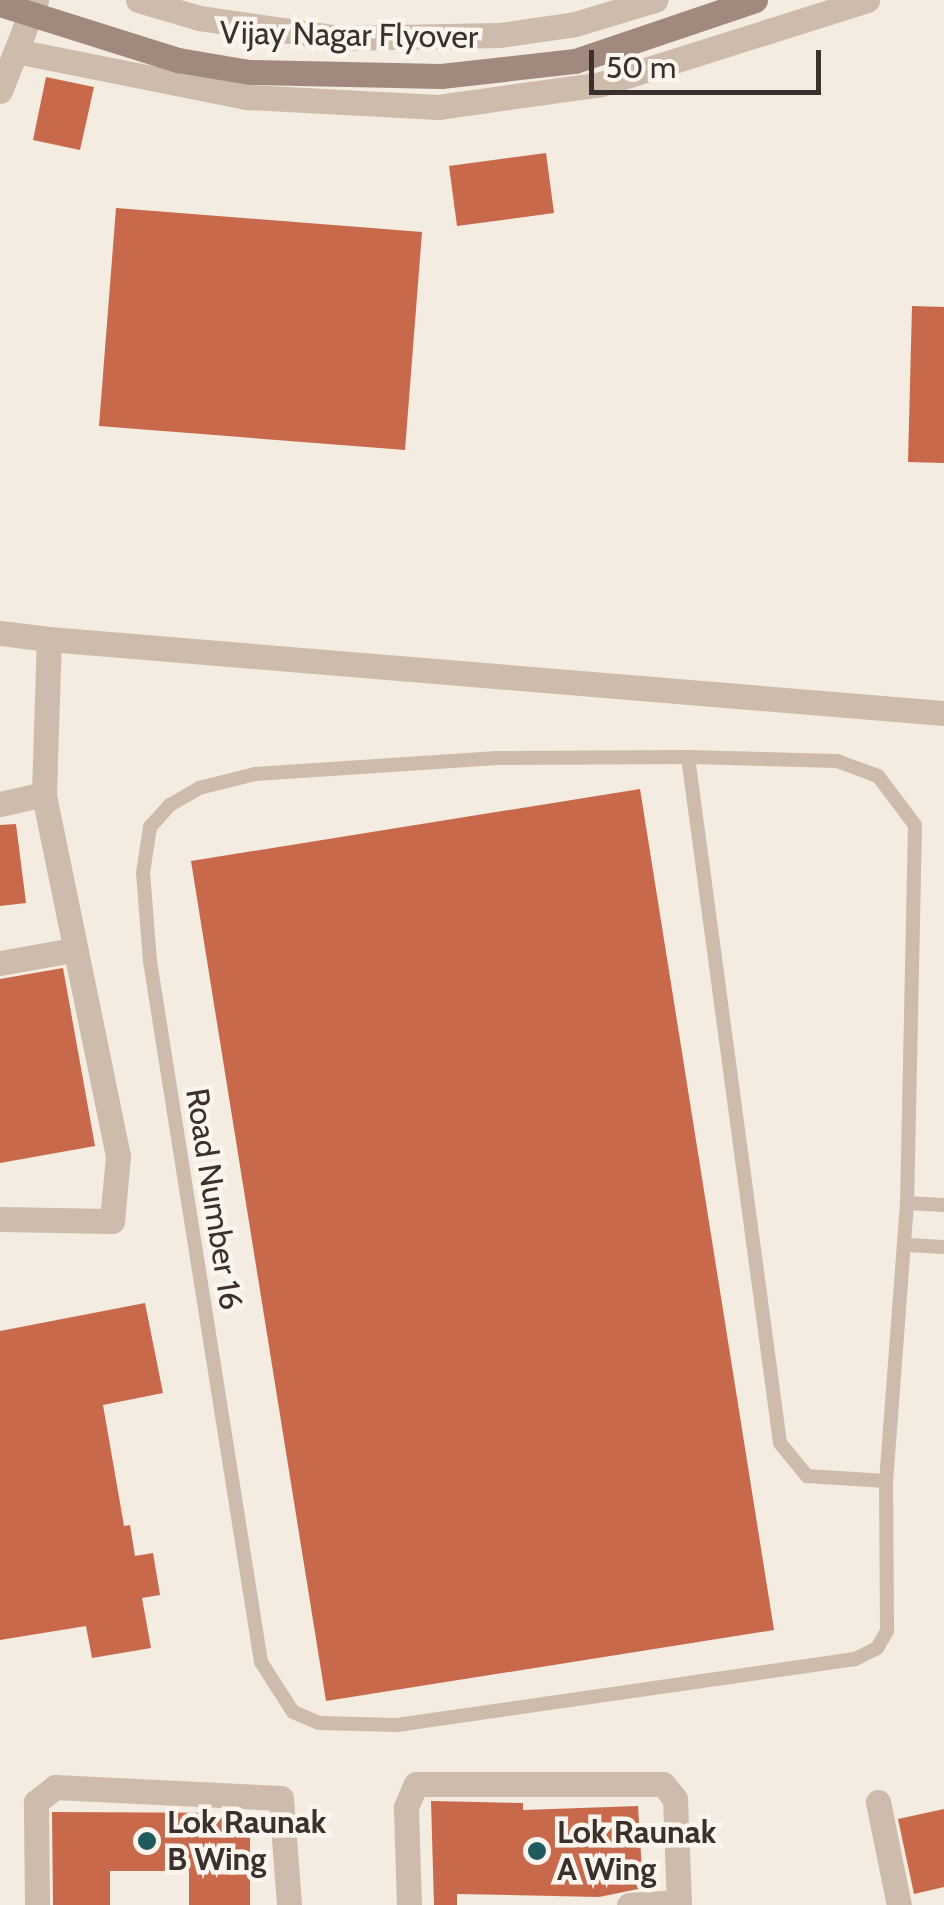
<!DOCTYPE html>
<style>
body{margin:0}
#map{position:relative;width:944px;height:1905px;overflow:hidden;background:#f4ebe1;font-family:Cabin,sans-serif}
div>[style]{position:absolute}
.building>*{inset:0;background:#c8694b}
.lane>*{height:14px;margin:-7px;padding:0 7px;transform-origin:7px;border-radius:7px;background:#cdbbac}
.street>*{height:25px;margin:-12.5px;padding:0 12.5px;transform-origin:12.5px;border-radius:12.5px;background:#cdbbac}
.secondary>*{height:25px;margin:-12.5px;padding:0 12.5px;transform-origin:12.5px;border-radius:12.5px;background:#a18a7d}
.dots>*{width:28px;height:28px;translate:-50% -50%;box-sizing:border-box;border:5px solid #fbf5ee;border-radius:50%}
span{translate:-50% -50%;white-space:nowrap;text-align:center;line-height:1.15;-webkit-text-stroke:9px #fbf5ee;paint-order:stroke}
.street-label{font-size:32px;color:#3b302b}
.poi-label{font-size:32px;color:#3b302b;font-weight:700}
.left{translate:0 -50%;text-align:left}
.scale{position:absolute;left:589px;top:50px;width:232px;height:45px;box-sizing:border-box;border:5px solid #3b302b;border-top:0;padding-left:12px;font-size:30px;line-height:35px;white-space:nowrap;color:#3b302b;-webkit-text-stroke:8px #fbf5ee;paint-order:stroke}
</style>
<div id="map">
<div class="building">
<div style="clip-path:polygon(46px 77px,94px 87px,80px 150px,33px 140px)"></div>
<div style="clip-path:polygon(546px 153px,554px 213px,457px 226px,449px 166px)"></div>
<div style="clip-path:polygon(116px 208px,422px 232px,405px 450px,99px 426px)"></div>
<div style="clip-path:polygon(912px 306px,944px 307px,944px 463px,908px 462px)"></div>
<div style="clip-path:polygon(640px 789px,774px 1630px,326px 1701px,191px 861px)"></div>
<div style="clip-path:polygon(16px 824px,26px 903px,0 906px,0 825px)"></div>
<div style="clip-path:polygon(63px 968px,95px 1146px,0 1163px,0 979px)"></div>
<div style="clip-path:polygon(145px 1303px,163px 1393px,103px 1405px,124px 1526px,130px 1525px,135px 1556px,153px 1553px,160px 1595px,142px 1598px,151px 1648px,92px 1658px,86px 1626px,0 1640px,0 1331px)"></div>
<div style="clip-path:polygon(431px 1801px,523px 1803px,523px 1810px,638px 1806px,643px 1888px,599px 1897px,457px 1894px,457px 1905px,434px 1905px)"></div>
<div style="clip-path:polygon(944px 1809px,944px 1887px,914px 1894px,898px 1819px)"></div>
<div style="clip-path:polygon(52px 1812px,250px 1813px,250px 1905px,189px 1905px,189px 1871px,110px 1871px,110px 1905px,53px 1905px)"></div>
</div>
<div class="lane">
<div style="left:688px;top:757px;width:149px;rotate:1.5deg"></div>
<div style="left:837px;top:761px;width:44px;rotate:20.1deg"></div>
<div style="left:878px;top:776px;width:61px;rotate:52.9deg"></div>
<div style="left:915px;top:825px;width:378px;rotate:91.2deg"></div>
<div style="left:907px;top:1203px;width:279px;rotate:94.3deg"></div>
<div style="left:886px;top:1481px;width:150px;rotate:89.6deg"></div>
<div style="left:887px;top:1631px;width:20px;rotate:120deg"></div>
<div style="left:877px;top:1648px;width:25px;rotate:153deg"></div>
<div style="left:855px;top:1659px;width:463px;rotate:171.8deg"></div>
<div style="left:397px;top:1725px;width:78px;rotate:-178.5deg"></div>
<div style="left:319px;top:1723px;width:28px;rotate:-157deg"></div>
<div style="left:293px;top:1712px;width:59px;rotate:-122.6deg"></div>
<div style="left:261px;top:1662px;width:710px;rotate:-99deg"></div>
<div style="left:150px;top:961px;width:88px;rotate:-94.5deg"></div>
<div style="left:143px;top:873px;width:47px;rotate:-81.3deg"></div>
<div style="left:150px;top:827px;width:30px;rotate:-48deg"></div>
<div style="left:170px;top:805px;width:34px;rotate:-30deg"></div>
<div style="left:199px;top:788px;width:58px;rotate:-14deg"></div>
<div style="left:255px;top:774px;width:243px;rotate:-3.8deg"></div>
<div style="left:497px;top:758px;width:191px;rotate:-0.3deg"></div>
<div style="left:688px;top:757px;width:692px;rotate:82.36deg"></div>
<div style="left:780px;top:1443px;width:43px;rotate:50.7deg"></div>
<div style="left:807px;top:1476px;width:79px;rotate:3.6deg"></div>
<div style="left:907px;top:1203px;width:37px;rotate:3deg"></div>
<div style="left:906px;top:1245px;width:38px;rotate:3deg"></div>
</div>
<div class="street">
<div style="left:138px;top:0;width:64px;rotate:16.4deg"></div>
<div style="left:199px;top:18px;width:141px;rotate:8.1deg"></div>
<div style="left:339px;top:38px;width:161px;rotate:-1.1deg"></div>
<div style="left:500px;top:35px;width:76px;rotate:-8.3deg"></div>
<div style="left:575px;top:24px;width:84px;rotate:-16.7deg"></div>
<div style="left:16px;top:51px;width:236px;rotate:11.3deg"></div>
<div style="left:247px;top:97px;width:191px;rotate:3deg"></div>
<div style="left:438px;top:107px;width:165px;rotate:-8deg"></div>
<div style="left:601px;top:84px;width:279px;rotate:-17.5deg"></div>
<div style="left:0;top:91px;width:98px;rotate:-68.4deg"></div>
<div style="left:0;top:633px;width:49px;rotate:7deg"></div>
<div style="left:0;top:804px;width:45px;rotate:-12.8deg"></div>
<div style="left:0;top:963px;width:74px;rotate:-10.1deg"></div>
<div style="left:0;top:1219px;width:112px;rotate:1deg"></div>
<div style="left:112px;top:1221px;width:65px;rotate:-84.7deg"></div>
<div style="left:118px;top:1156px;width:369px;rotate:-101.6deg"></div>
<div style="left:44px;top:794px;width:155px;rotate:-88.2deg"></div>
<div style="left:49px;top:639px;width:898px;rotate:4.73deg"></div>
<div style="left:878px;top:1802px;width:105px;rotate:78.5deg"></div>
<div style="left:37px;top:1905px;width:103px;rotate:-90.6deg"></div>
<div style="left:36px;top:1802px;width:24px;rotate:-38deg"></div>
<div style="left:55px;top:1787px;width:226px;rotate:2.8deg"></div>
<div style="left:281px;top:1798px;width:107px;rotate:85.7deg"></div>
<div style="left:409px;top:1905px;width:98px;rotate:-91.8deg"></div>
<div style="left:406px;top:1807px;width:25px;rotate:-67deg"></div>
<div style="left:416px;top:1784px;width:247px"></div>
<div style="left:663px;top:1784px;width:19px;rotate:51deg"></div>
<div style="left:675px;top:1799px;width:106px;rotate:87.8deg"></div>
<div style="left:629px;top:1905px;width:49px;rotate:-3.5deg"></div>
</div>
<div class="secondary">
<div style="left:0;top:4px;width:187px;rotate:17.5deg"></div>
<div style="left:178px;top:60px;width:72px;rotate:9.6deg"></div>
<div style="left:249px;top:72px;width:192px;rotate:1.2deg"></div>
<div style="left:441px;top:76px;width:135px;rotate:-6.4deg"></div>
<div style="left:575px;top:61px;width:190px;rotate:-18.7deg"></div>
</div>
<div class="dots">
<div style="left:147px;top:1841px;background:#1f5a5e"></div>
<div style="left:537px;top:1851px;background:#1f5a5e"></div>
</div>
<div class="street-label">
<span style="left:349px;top:35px;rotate:1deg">Vijay Nagar Flyover</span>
<span style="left:214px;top:1199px;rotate:81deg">Road Number 16</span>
</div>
<div class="poi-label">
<span class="left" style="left:167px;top:1841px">Lok Raunak<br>B Wing</span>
<span class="left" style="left:557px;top:1851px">Lok Raunak<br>A Wing</span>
</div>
<div class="scale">50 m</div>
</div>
